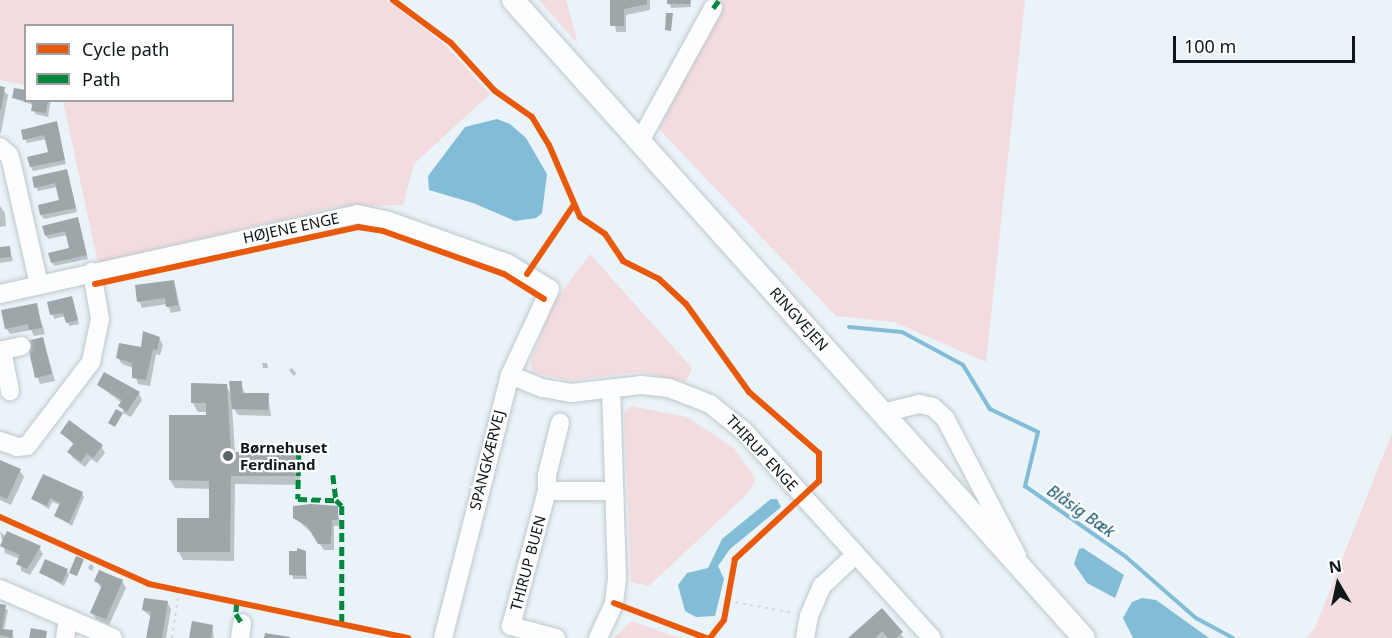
<!DOCTYPE html>
<meta charset="utf-8">
<style>
body{margin:0}
#map{position:relative;width:1392px;height:638px;overflow:hidden;background:#eaf3f8;font-family:"Noto Sans",sans-serif}
div>[style]{position:absolute}
.green>*{inset:0;background:#f3dce0}
.water>*{inset:0;background:#82bcd6}
.shadow>*{inset:0;background:#0003}
.stream>*{height:4px;margin:-2px;padding:0 2px;transform-origin:2px;border-radius:2px;background:#82bcd6}
.building>*{inset:0;background:#9ea6aa}
.path>*{height:2px;margin-top:-1px;transform-origin:0;background:repeating-linear-gradient(90deg,#d6d9d9 0 3px,transparent 0 7.5px)}
.roads{filter:drop-shadow(0 0 2px #bfc7cb) drop-shadow(0 0 2px #bfc7cb)}
.minor>*{height:18px;margin:-9px;padding:0 9px;transform-origin:9px;border-radius:9px;background:#fcfdfe}
.major>*{height:22px;margin:-11px;padding:0 11px;transform-origin:11px;border-radius:11px;background:#fcfdfe}
.quiet>*{height:4.5px;margin-top:-2.25px;transform-origin:0;background:repeating-linear-gradient(90deg,#00873e 0 9px,transparent 0 13.5px)}
.cycleway>*{height:6px;margin:-3px;padding:0 3px;transform-origin:3px;border-radius:3px;background:#e8590c}
.dots>*{width:16px;height:16px;translate:-50% -50%;box-sizing:border-box;border:3px solid #fff;border-radius:50%}
span{translate:-50% -50%;white-space:nowrap;text-align:center;line-height:1.15;-webkit-text-stroke:4.5px #fff;paint-order:stroke}
.street-label{font-size:15px;color:#0f171b}
.poi-label{font-size:15px;color:#0f171b;font-weight:700}
.left{translate:0 -50%;text-align:left}
.water-label{font-size:16px;color:#13536c;font-style:italic}
.legend{position:absolute;left:24px;top:24px;width:210px;height:78px;box-sizing:border-box;background:#fff;border:2px solid #9fa2a4;margin:0;padding:8px 10px;list-style:none;font-size:18px;color:#0f171b}
.legend li{display:flex;align-items:center;gap:12px;height:30px}
.legend b{width:30px;border:2px solid #9fa2a4}
.north{position:absolute;left:1308px;top:554px;width:60px;height:60px;-webkit-text-stroke:4px #fff;paint-order:stroke;rotate:351deg;font-size:16px;font-weight:700;line-height:24px;text-align:center;color:#0f171b}
.north::after{content:'';display:block;margin:auto;width:21px;height:27px;background:#0f171b;clip-path:polygon(50% 0,100% 100%,50% 72%,0 100%)}
.scale{position:absolute;left:1173px;top:36px;width:182px;height:27px;box-sizing:border-box;border:3px solid #0f171b;border-top:0;padding-left:8px;font-size:18px;line-height:21px;white-space:nowrap;color:#0f171b;-webkit-text-stroke:4px #fff;paint-order:stroke}
</style>
<div id="map">
<div class="green">
<div style="clip-path:polygon(0 0,387px 0,444px 44px,490px 94px,414px 164px,403px 205px,336px 207px,98px 263px,63px 101px,232px 100px,232px 26px,26px 26px,25px 85px,0 80px)"></div>
<div style="clip-path:polygon(539px 0,566px 0,578px 44px)"></div>
<div style="clip-path:polygon(717px 0,1025px 0,986px 362px,894px 322px,836px 316px,659px 129px,720px 6px)"></div>
<div style="clip-path:polygon(590px 254px,692px 368px,686px 382px,640px 372px,568px 381px,533px 372px,530px 362px,554px 302px)"></div>
<div style="clip-path:polygon(631px 406px,687px 417px,734px 448px,756px 479px,747px 494px,649px 586px,631px 582px,624px 413px)"></div>
<div style="clip-path:polygon(1392px 433px,1392px 638px,1306px 638px,1315px 628px)"></div>
<div style="clip-path:polygon(632px 621px,679px 638px,613px 638px)"></div>
</div>
<div class="water">
<div style="clip-path:polygon(497px 119px,510px 124px,526px 138px,547px 174px,542px 213px,536px 218px,515px 221px,473px 203px,429px 190px,428px 176px,465px 127px)"></div>
<div style="clip-path:polygon(771px 499px,777px 499px,781px 507px,730px 549px,718px 566px,724px 579px,715px 616px,696px 617px,685px 611px,678px 585px,687px 573px,708px 568px,722px 539px)"></div>
<div style="clip-path:polygon(1083px 548px,1124px 575px,1115px 598px,1087px 583px,1074px 564px,1079px 549px)"></div>
<div style="clip-path:polygon(1142px 598px,1156px 600px,1209px 638px,1133px 638px,1123px 618px,1132px 602px)"></div>
</div>
<div class="shadow">
<div style="clip-path:polygon(612px 0,650px 0,650px 10px,626px 15px,626px 32px,616px 32px)"></div>
<div style="clip-path:polygon(668px 0,691px 0,691px 7px,671px 8px)"></div>
<div style="clip-path:polygon(0 87px,8px 95px,1px 133px,0 133px)"></div>
<div style="clip-path:polygon(13px 98px,51px 100px,48px 117px,35px 114px,33px 105px)"></div>
<div style="clip-path:polygon(56px 123px,66px 164px,33px 171px,31px 167px,50px 153px,46px 139px,27px 143px,25px 139px)"></div>
<div style="clip-path:polygon(67px 171px,77px 212px,44px 219px,41px 215px,60px 201px,57px 187px,38px 191px,36px 187px)"></div>
<div style="clip-path:polygon(0 206px,5px 213px,6px 226px,0 227px)"></div>
<div style="clip-path:polygon(77px 219px,88px 259px,54px 266px,52px 262px,71px 249px,68px 235px,48px 239px,46px 235px)"></div>
<div style="clip-path:polygon(9px 247px,13px 261px,0 263px,0 249px)"></div>
<div style="clip-path:polygon(174px 281px,181px 311px,171px 313px,167px 304px,142px 308px,139px 301px)"></div>
<div style="clip-path:polygon(72px 298px,79px 324px,69px 326px,66px 316px,54px 319px,49px 303px)"></div>
<div style="clip-path:polygon(36px 304px,45px 334px,34px 336px,31px 330px,10px 334px,6px 328px)"></div>
<div style="clip-path:polygon(159px 338px,163px 345px,160px 355px,156px 354px,150px 386px,138px 384px,133px 368px,122px 364px,118px 358px)"></div>
<div style="clip-path:polygon(43px 339px,55px 381px,40px 384px,30px 359px)"></div>
<div style="clip-path:polygon(262px 363px,267px 363px,268px 368px,263px 368px)"></div>
<div style="clip-path:polygon(292px 368px,296px 373px,294px 376px,289px 370px)"></div>
<div style="clip-path:polygon(241px 383px,245px 394px,268px 394px,271px 416px,238px 415px,232px 406px,235px 453px,295px 454px,300px 463px,300px 485px,235px 484px,234px 561px,183px 560px,178px 551px,210px 520px,211px 489px,175px 488px,170px 480px,208px 417px,208px 412px,198px 412px,193px 403px,226px 385px,232px 396px)"></div>
<div style="clip-path:polygon(98px 385px,139px 394px,142px 400px,131px 417px,123px 413px,122px 403px)"></div>
<div style="clip-path:polygon(62px 433px,101px 446px,105px 453px,97px 463px,91px 459px,85px 467px,73px 458px,69px 452px,74px 445px)"></div>
<div style="clip-path:polygon(0 461px,20px 471px,24px 477px,11px 505px,0 500px)"></div>
<div style="clip-path:polygon(82px 493px,84px 497px,72px 526px,56px 516px,61px 505px,52px 502px,49px 509px,33px 499px)"></div>
<div style="clip-path:polygon(337px 508px,341px 526px,334px 526px,334px 550px,324px 550px,314px 535px,295px 518px)"></div>
<div style="clip-path:polygon(0 531px,6px 537px,39px 547px,43px 554px,30px 575px,21px 571px,20px 559px,5px 553px)"></div>
<div style="clip-path:polygon(303px 550px,307px 579px,293px 579px,291px 552px)"></div>
<div style="clip-path:polygon(90px 564px,94px 566px,92px 571px,88px 568px)"></div>
<div style="clip-path:polygon(67px 571px,69px 575px,64px 586px,41px 573px)"></div>
<div style="clip-path:polygon(96px 581px,122px 581px,126px 588px,109px 625px,96px 619px,92px 613px,102px 589px)"></div>
<div style="clip-path:polygon(167px 602px,171px 609px,166px 638px,148px 638px,151px 617px,143px 610px)"></div>
<div style="clip-path:polygon(0 605px,8px 610px,4px 630px,12px 632px,14px 638px,0 638px)"></div>
<div style="clip-path:polygon(882px 610px,904px 638px,850px 638px)"></div>
<div style="clip-path:polygon(212px 626px,214px 638px,191px 638px)"></div>
</div>
<div class="stream">
<div style="left:849px;top:327px;width:53px;rotate:5.4deg"></div>
<div style="left:902px;top:332px;width:69px;rotate:28.4deg"></div>
<div style="left:963px;top:365px;width:52px;rotate:58.5deg"></div>
<div style="left:990px;top:409px;width:53px;rotate:25.6deg"></div>
<div style="left:1038px;top:432px;width:56px;rotate:103.5deg"></div>
<div style="left:1025px;top:486px;width:123px;rotate:35.1deg"></div>
<div style="left:1126px;top:557px;width:93px;rotate:41.1deg"></div>
<div style="left:1196px;top:618px;width:42px;rotate:28.4deg"></div>
</div>
<div class="building">
<div style="clip-path:polygon(610px 0,647px 0,647px 4px,624px 9px,624px 26px,610px 26px)"></div>
<div style="clip-path:polygon(667px 0,690px 0,690px 4px,667px 4px)"></div>
<div style="clip-path:polygon(666px 13px,673px 13px,671px 31px,665px 30px)"></div>
<div style="clip-path:polygon(0 86px,5px 87px,1px 110px,0 110px)"></div>
<div style="clip-path:polygon(14px 88px,26px 90px,26px 101px,12px 98px)"></div>
<div style="clip-path:polygon(33px 100px,48px 100px,46px 113px,31px 111px)"></div>
<div style="clip-path:polygon(57px 121px,65px 160px,30px 167px,27px 157px,48px 152px,44px 135px,23px 140px,21px 130px)"></div>
<div style="clip-path:polygon(67px 169px,76px 208px,40px 215px,38px 205px,59px 200px,55px 183px,34px 188px,32px 177px)"></div>
<div style="clip-path:polygon(78px 217px,87px 255px,51px 263px,48px 253px,69px 248px,65px 231px,45px 236px,42px 226px)"></div>
<div style="clip-path:polygon(10px 246px,11px 257px,0 258px,0 247px)"></div>
<div style="clip-path:polygon(174px 280px,178px 305px,166px 307px,165px 298px,137px 302px,135px 285px)"></div>
<div style="clip-path:polygon(72px 296px,78px 320px,66px 323px,63px 313px,50px 315px,47px 302px)"></div>
<div style="clip-path:polygon(37px 303px,42px 328px,29px 330px,28px 324px,5px 329px,1px 310px)"></div>
<div style="clip-path:polygon(143px 331px,160px 337px,157px 350px,153px 349px,146px 380px,132px 378px,132px 363px,116px 358px,119px 343px,141px 347px)"></div>
<div style="clip-path:polygon(43px 337px,52px 374px,35px 378px,27px 341px)"></div>
<div style="clip-path:polygon(104px 372px,140px 392px,127px 412px,118px 406px,122px 400px,97px 385px)"></div>
<div style="clip-path:polygon(229px 381px,242px 381px,242px 393px,269px 393px,268px 410px,232px 409px)"></div>
<div style="clip-path:polygon(191px 383px,227px 384px,231px 452px,296px 452px,295px 476px,231px 476px,230px 552px,177px 552px,177px 518px,209px 518px,209px 481px,169px 480px,169px 415px,206px 415px,206px 403px,191px 403px)"></div>
<div style="clip-path:polygon(116px 409px,123px 413px,115px 427px,108px 423px)"></div>
<div style="clip-path:polygon(69px 420px,103px 445px,93px 458px,87px 453px,81px 462px,67px 452px,74px 443px,60px 433px)"></div>
<div style="clip-path:polygon(0 460px,21px 469px,7px 499px,0 496px)"></div>
<div style="clip-path:polygon(43px 474px,83px 492px,69px 523px,54px 516px,60px 503px,50px 498px,47px 506px,31px 499px)"></div>
<div style="clip-path:polygon(311px 504px,338px 506px,338px 520px,332px 520px,331px 544px,318px 544px,307px 526px,293px 518px,293px 506px)"></div>
<div style="clip-path:polygon(7px 531px,41px 546px,27px 569px,16px 564px,20px 555px,0 546px)"></div>
<div style="clip-path:polygon(297px 548px,306px 551px,306px 576px,289px 575px,289px 551px,297px 551px)"></div>
<div style="clip-path:polygon(76px 556px,84px 559px,77px 576px,69px 573px)"></div>
<div style="clip-path:polygon(45px 559px,68px 569px,62px 583px,39px 573px)"></div>
<div style="clip-path:polygon(99px 570px,123px 580px,106px 619px,90px 613px,102px 585px,94px 581px)"></div>
<div style="clip-path:polygon(144px 598px,168px 601px,162px 638px,146px 638px,151px 612px,142px 610px)"></div>
<div style="clip-path:polygon(0 604px,6px 605px,2px 629px,13px 630px,12px 638px,0 635px)"></div>
<div style="clip-path:polygon(882px 608px,903px 632px,896px 638px,888px 638px,882px 631px,875px 638px,848px 638px)"></div>
<div style="clip-path:polygon(192px 621px,213px 625px,211px 638px,189px 638px)"></div>
<div style="clip-path:polygon(31px 628px,47px 631px,46px 638px,29px 638px)"></div>
<div style="clip-path:polygon(265px 633px,290px 637px,290px 638px,264px 638px)"></div>
</div>
<div class="path">
<div style="left:728px;top:601px;width:67px;rotate:10.3deg"></div>
<div style="left:172px;top:638px;width:48px;rotate:-81.5deg"></div>
</div>
<div class="roads">
<div class="minor">
<div style="left:640px;top:141px;width:152px;rotate:-61.2deg"></div>
<div style="left:0;top:147px;width:12px;rotate:42deg"></div>
<div style="left:9px;top:155px;width:10px;rotate:73deg"></div>
<div style="left:12px;top:165px;width:123px;rotate:77.3deg"></div>
<div style="left:0;top:294px;width:366px;rotate:-12.6deg"></div>
<div style="left:357px;top:214px;width:30px;rotate:12deg"></div>
<div style="left:386px;top:220px;width:128px;rotate:19.6deg"></div>
<div style="left:507px;top:263px;width:50px;rotate:31.2deg"></div>
<div style="left:550px;top:289px;width:95px;rotate:114.9deg"></div>
<div style="left:510px;top:375px;width:271px;rotate:104.3deg"></div>
<div style="left:2px;top:350px;width:42px;rotate:79deg"></div>
<div style="left:0;top:351px;width:22px;rotate:-13deg"></div>
<div style="left:510px;top:375px;width:35px;rotate:22deg"></div>
<div style="left:543px;top:388px;width:28px;rotate:10deg"></div>
<div style="left:571px;top:393px;width:70px;rotate:-6.5deg"></div>
<div style="left:641px;top:385px;width:28px;rotate:6deg"></div>
<div style="left:669px;top:388px;width:44px;rotate:21.3deg"></div>
<div style="left:710px;top:404px;width:45px;rotate:38.7deg"></div>
<div style="left:745px;top:432px;width:278px;rotate:47.8deg"></div>
<div style="left:883px;top:413px;width:38px;rotate:-14deg"></div>
<div style="left:920px;top:404px;width:13px;rotate:13deg"></div>
<div style="left:933px;top:407px;width:16px;rotate:43deg"></div>
<div style="left:945px;top:418px;width:156px;rotate:62.4deg"></div>
<div style="left:0;top:441px;width:18px;rotate:19deg"></div>
<div style="left:17px;top:447px;width:10px;rotate:-6deg"></div>
<div style="left:27px;top:446px;width:106px;rotate:-52.7deg"></div>
<div style="left:91px;top:362px;width:44px;rotate:-78.2deg"></div>
<div style="left:100px;top:319px;width:48px;rotate:-99.7deg"></div>
<div style="left:547px;top:491px;width:16px;rotate:-90deg"></div>
<div style="left:547px;top:475px;width:54px;rotate:-76deg"></div>
<div style="left:0;top:589px;width:123px;rotate:23.4deg"></div>
<div style="left:65px;top:638px;width:20px;rotate:-81deg"></div>
<div style="left:240px;top:638px;width:15px;rotate:-82deg"></div>
<div style="left:556px;top:638px;width:47px;rotate:-165.1deg"></div>
<div style="left:511px;top:626px;width:140px;rotate:-75.1deg"></div>
<div style="left:547px;top:491px;width:67px"></div>
<div style="left:598px;top:638px;width:38px;rotate:-65deg"></div>
<div style="left:614px;top:603px;width:26px;rotate:-83deg"></div>
<div style="left:617px;top:577px;width:188px;rotate:-91.8deg"></div>
<div style="left:805px;top:638px;width:22px;rotate:-80deg"></div>
<div style="left:809px;top:616px;width:33px;rotate:-67deg"></div>
<div style="left:822px;top:586px;width:45px;rotate:-43.2deg"></div>
</div>
<div class="major">
<div style="left:513px;top:0;width:856px;rotate:48.17deg"></div>
</div>
</div>
<div class="quiet">
<div style="left:713px;top:8px;width:10px;rotate:-53deg"></div>
<div style="left:285px;top:442px;width:18px;rotate:38deg"></div>
<div style="left:299px;top:453px;width:46px;rotate:91.2deg"></div>
<div style="left:298px;top:499px;width:38px;rotate:2deg"></div>
<div style="left:333px;top:475px;width:25px;rotate:83deg"></div>
<div style="left:336px;top:500px;width:8px;rotate:45deg"></div>
<div style="left:342px;top:506px;width:118px;rotate:90deg"></div>
<div style="left:237px;top:603px;width:11px;rotate:95deg"></div>
<div style="left:236px;top:614px;width:11px;rotate:56deg"></div>
</div>
<div class="cycleway">
<div style="left:393px;top:0;width:72px;rotate:36.6deg"></div>
<div style="left:451px;top:43px;width:65px;rotate:47.5deg"></div>
<div style="left:495px;top:91px;width:45px;rotate:35.1deg"></div>
<div style="left:532px;top:117px;width:33px;rotate:59deg"></div>
<div style="left:549px;top:145px;width:78px;rotate:66.7deg"></div>
<div style="left:580px;top:217px;width:30px;rotate:34deg"></div>
<div style="left:605px;top:234px;width:32px;rotate:56deg"></div>
<div style="left:623px;top:261px;width:40px;rotate:26.6deg"></div>
<div style="left:659px;top:279px;width:37px;rotate:43deg"></div>
<div style="left:686px;top:304px;width:108px;rotate:54.4deg"></div>
<div style="left:749px;top:392px;width:93px;rotate:41.1deg"></div>
<div style="left:819px;top:453px;width:28px;rotate:90deg"></div>
<div style="left:819px;top:481px;width:115px;rotate:137.1deg"></div>
<div style="left:735px;top:559px;width:62px;rotate:100.2deg"></div>
<div style="left:724px;top:620px;width:23px;rotate:128deg"></div>
<div style="left:527px;top:274px;width:82px;rotate:-55.9deg"></div>
<div style="left:95px;top:284px;width:269px;rotate:-12.2deg"></div>
<div style="left:358px;top:227px;width:25px;rotate:9deg"></div>
<div style="left:383px;top:231px;width:128px;rotate:19.6deg"></div>
<div style="left:504px;top:274px;width:47px;rotate:32deg"></div>
<div style="left:0;top:517px;width:163px;rotate:24.2deg"></div>
<div style="left:149px;top:584px;width:265px;rotate:11.8deg"></div>
<div style="left:614px;top:603px;width:98px;rotate:20.8deg"></div>
</div>
<div class="dots">
<div style="left:228px;top:456px;background:#5c6468"></div>
</div>
<div class="street-label">
<span style="left:291px;top:228px;rotate:-12deg">HØJENE ENGE</span>
<span style="left:799px;top:319px;rotate:48deg">RINGVEJEN</span>
<span style="left:762px;top:453px;rotate:47deg">THIRUP ENGE</span>
<span style="left:487px;top:460px;rotate:-76deg">SPANGKÆRVEJ</span>
<span style="left:528px;top:563px;rotate:-75deg">THIRUP BUEN</span>
</div>
<div class="poi-label">
<span class="left" style="left:240px;top:456px">Børnehuset<br>Ferdinand</span>
</div>
<div class="water-label">
<span style="left:1081px;top:511px;rotate:35deg">Blåsig Bæk</span>
</div>
<ul class="legend">
<li><b style="height:8px;background:#e8590c"></b>Cycle path</li>
<li><b style="height:8px;background:#00873e"></b>Path</li>
</ul>
<div class="north">N</div>
<div class="scale">100 m</div>
</div>
